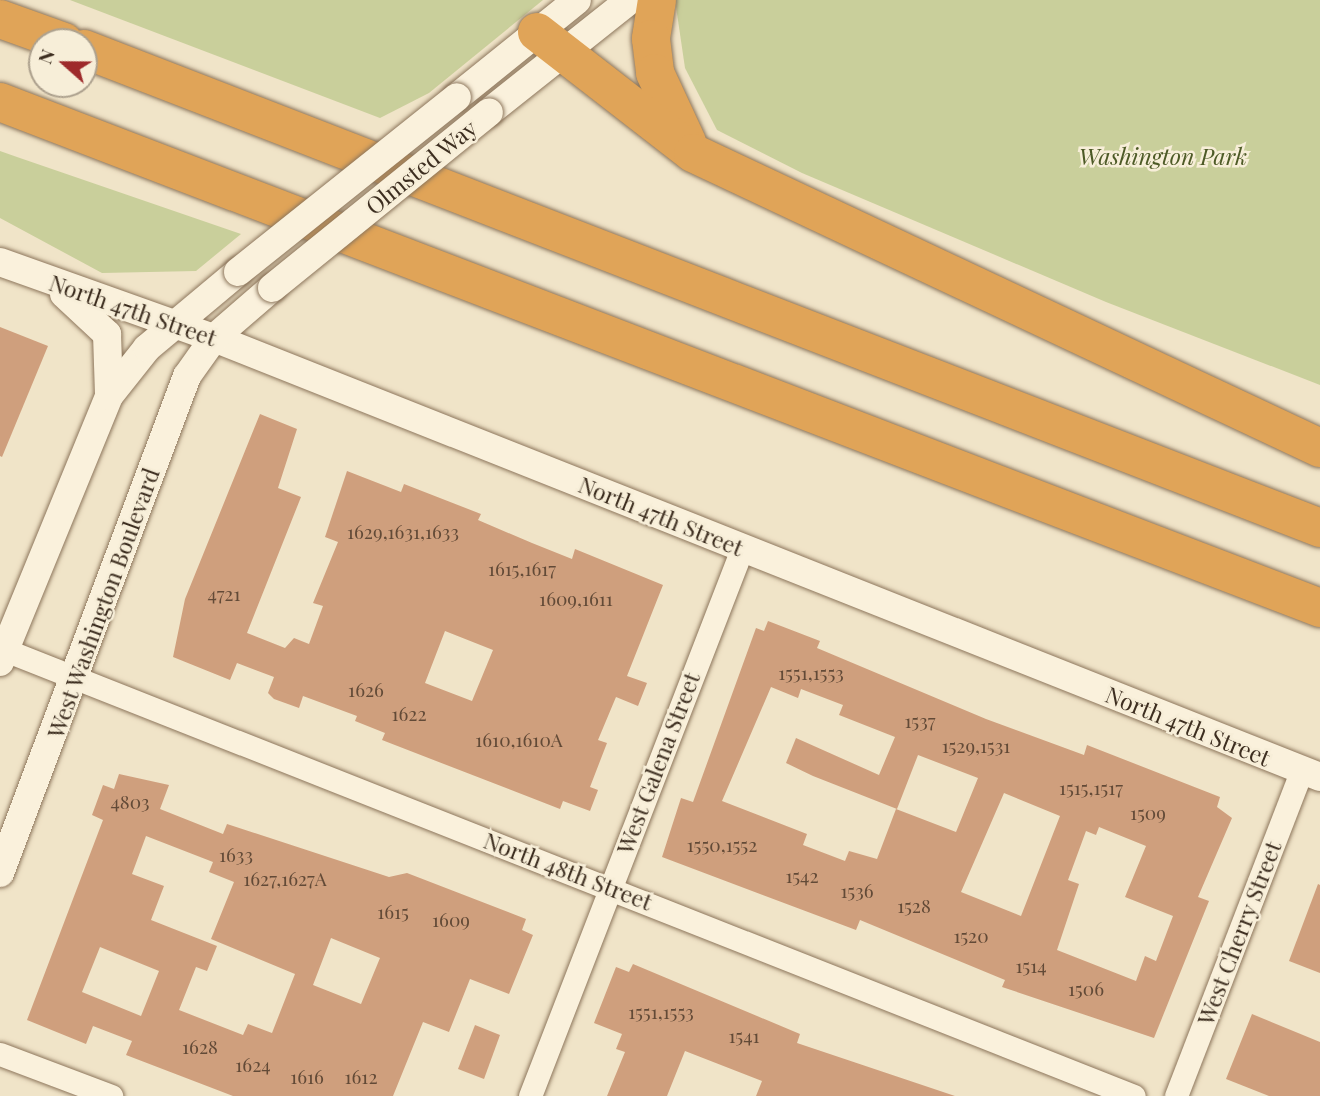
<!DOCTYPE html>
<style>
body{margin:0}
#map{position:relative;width:1320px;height:1096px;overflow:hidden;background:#f0e4c8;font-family:"Playfair Display",serif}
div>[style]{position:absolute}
.green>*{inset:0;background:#c9cf9b}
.building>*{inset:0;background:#cf9f7d}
.roads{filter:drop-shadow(0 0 2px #8d765c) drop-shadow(0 0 2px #8d765c)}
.minor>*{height:23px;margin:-11.5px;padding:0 11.5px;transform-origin:11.5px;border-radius:11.5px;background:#faf1dc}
.tertiary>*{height:28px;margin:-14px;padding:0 14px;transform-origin:14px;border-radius:14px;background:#faf1dc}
.motorway>*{height:38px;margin:-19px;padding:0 19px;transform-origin:19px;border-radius:19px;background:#e0a458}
.bridges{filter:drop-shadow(0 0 2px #8d765c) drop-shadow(0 0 2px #8d765c)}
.tertiary-bridge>*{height:28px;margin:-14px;padding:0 14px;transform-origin:14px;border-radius:14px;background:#faf1dc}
span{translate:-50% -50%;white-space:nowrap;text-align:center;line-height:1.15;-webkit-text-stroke:5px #f7eed8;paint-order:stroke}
.number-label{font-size:19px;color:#624a37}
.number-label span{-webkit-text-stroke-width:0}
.park-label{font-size:23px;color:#4d5a26;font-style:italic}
.street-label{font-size:23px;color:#3d2e20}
.north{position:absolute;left:28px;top:28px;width:70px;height:70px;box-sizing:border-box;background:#f7eed8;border:2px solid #ada18e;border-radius:50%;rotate:291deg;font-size:19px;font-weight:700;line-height:28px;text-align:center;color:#3d2e20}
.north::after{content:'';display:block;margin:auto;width:24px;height:32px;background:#9e2a2b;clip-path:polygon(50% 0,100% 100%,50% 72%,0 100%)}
</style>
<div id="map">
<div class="green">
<div style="clip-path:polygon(70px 0,543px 0,429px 93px,380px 118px)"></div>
<div style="clip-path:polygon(675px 0,1320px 0,1320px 385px,1106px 302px,802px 173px,717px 130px,685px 68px)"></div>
<div style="clip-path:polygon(0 151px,17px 157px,241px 234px,196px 271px,102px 273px,0 218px)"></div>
</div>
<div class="building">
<div style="clip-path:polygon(0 327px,48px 346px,2px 457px,0 456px)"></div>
<div style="clip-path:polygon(evenodd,260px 414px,297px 429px,278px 488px,301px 497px,247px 633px,285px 648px,294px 638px,309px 644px,323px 606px,313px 603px,338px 542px,325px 537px,347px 471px,401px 492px,404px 484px,481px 514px,478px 520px,532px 543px,572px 559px,575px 549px,663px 585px,627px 676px,647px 683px,638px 706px,616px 697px,598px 740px,607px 743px,590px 787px,598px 790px,590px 811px,563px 801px,560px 809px,382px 740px,385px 733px,355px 721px,357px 716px,303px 696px,299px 708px,274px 699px,268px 693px,274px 677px,237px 663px,230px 680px,173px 657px,185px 599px,260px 414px,445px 631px,493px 650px,472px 701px,425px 683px,445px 631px)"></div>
<div style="clip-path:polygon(evenodd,768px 621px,820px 641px,817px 648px,986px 719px,1084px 755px,1087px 745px,1220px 797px,1217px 807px,1232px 818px,1198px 897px,1209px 901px,1154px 1038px,1002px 987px,1005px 980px,860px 920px,856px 930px,662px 857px,681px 798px,693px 802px,756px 628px,764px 631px,768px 621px,771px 687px,798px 698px,801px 689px,843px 705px,839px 715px,895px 737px,879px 775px,796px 738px,786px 763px,813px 776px,897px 809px,918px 755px,978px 778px,956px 832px,896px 809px,877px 859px,849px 851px,845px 861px,803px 845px,807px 834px,722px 801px,771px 687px,768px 621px,1004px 793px,1060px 816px,1021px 916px,961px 892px,1004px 793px,768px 621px,1099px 827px,1146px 846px,1125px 897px,1173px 916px,1156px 961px,1145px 956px,1136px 981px,1057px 950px,1079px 884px,1068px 880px,1086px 831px,1096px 835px,1099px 827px)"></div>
<div style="clip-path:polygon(evenodd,119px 774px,169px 785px,160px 809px,223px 834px,227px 824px,389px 877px,407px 873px,526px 919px,522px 930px,533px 935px,509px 994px,470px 979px,449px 1032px,423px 1022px,393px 1096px,233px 1096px,126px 1055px,132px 1041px,93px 1026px,86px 1044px,27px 1020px,103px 820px,92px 815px,103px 785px,114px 789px,119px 774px,146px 836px,213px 862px,209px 872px,234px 882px,211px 939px,295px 974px,272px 1033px,248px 1024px,243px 1035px,179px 1010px,196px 967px,207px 971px,217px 946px,151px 920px,164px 886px,132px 874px,146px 836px,119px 774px,331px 938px,380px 958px,361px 1004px,313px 985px,331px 938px,119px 774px,100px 947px,159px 971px,141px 1016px,82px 992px,100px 947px)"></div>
<div style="clip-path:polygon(1318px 884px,1320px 885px,1320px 973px,1289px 961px)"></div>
<div style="clip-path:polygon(633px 964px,800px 1034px,797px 1043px,955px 1096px,756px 1096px,762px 1081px,685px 1051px,667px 1096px,607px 1096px,625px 1052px,616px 1049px,622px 1034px,594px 1023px,616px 967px,629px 972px)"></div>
<div style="clip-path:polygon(1252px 1014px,1320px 1042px,1320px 1096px,1269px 1096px,1226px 1079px)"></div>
<div style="clip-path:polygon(475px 1025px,500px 1035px,484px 1079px,458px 1069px)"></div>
</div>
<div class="roads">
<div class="minor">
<div style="left:0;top:648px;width:1219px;rotate:21.56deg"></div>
<div style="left:0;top:1054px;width:119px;rotate:20.7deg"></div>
<div style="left:530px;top:1096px;width:587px;rotate:-68.82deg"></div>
<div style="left:1176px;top:1096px;width:350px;rotate:-68.9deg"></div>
</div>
<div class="tertiary">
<div style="left:457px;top:97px;width:154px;rotate:-38.9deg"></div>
<div style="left:489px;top:112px;width:180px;rotate:-38.5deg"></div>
<div style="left:0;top:262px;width:227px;rotate:19.6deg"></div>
<div style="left:214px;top:338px;width:1190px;rotate:21.65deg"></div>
<div style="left:64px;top:294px;width:59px;rotate:42.9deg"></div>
<div style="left:107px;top:334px;width:60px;rotate:88.1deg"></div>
<div style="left:0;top:662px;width:287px;rotate:-67.7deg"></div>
<div style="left:109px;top:396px;width:61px;rotate:-51.6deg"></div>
<div style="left:147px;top:348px;width:119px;rotate:-39.9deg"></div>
<div style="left:0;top:873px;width:531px;rotate:-69.38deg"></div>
<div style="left:187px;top:376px;width:47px;rotate:-54.6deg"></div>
<div style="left:214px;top:338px;width:77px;rotate:-40.8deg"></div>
</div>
<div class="motorway">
<div style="left:657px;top:0;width:39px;rotate:99deg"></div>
<div style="left:651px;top:39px;width:34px;rotate:83deg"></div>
<div style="left:655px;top:73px;width:76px;rotate:65.1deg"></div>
<div style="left:0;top:19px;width:68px;rotate:19.8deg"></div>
<div style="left:537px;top:32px;width:197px;rotate:37.8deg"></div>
<div style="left:693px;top:153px;width:693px;rotate:25.2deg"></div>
<div style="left:84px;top:49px;width:1326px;rotate:21.18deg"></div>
<div style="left:0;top:102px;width:1414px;rotate:20.97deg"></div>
</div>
</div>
<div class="bridges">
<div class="tertiary-bridge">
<div style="left:238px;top:272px;width:280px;rotate:-38.6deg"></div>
<div style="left:272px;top:288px;width:279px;rotate:-39deg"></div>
</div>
</div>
<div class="number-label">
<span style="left:403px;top:532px">1629,1631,1633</span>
<span style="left:522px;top:569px">1615,1617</span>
<span style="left:224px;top:594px">4721</span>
<span style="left:576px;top:599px">1609,1611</span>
<span style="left:811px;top:673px">1551,1553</span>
<span style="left:366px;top:690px">1626</span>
<span style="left:409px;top:714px">1622</span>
<span style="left:920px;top:721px">1537</span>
<span style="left:519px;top:740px">1610,1610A</span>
<span style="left:976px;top:746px">1529,1531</span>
<span style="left:1091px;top:788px">1515,1517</span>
<span style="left:130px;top:802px">4803</span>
<span style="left:1148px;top:813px">1509</span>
<span style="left:722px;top:845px">1550,1552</span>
<span style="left:236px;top:855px">1633</span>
<span style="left:802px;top:876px">1542</span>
<span style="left:285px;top:879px">1627,1627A</span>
<span style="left:857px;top:891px">1536</span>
<span style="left:914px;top:906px">1528</span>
<span style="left:393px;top:912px">1615</span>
<span style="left:451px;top:920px">1609</span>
<span style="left:971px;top:936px">1520</span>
<span style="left:1031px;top:966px">1514</span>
<span style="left:1086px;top:989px">1506</span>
<span style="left:661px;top:1012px">1551,1553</span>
<span style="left:744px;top:1036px">1541</span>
<span style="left:200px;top:1047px">1628</span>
<span style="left:253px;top:1065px">1624</span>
<span style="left:307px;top:1077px">1616</span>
<span style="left:361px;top:1077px">1612</span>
</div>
<div class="park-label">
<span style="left:1163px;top:156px">Washington Park</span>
</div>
<div class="street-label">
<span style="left:421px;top:167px;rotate:-39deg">Olmsted Way</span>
<span style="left:133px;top:310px;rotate:19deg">North 47th Street</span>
<span style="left:661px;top:516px;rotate:22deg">North 47th Street</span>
<span style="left:103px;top:603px;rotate:-70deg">West Washington Boulevard</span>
<span style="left:1188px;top:726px;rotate:22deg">North 47th Street</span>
<span style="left:658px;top:763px;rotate:-69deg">West Galena Street</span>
<span style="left:568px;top:871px;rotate:21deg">North 48th Street</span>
<span style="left:1239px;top:933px;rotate:-69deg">West Cherry Street</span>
</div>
<div class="north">N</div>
</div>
